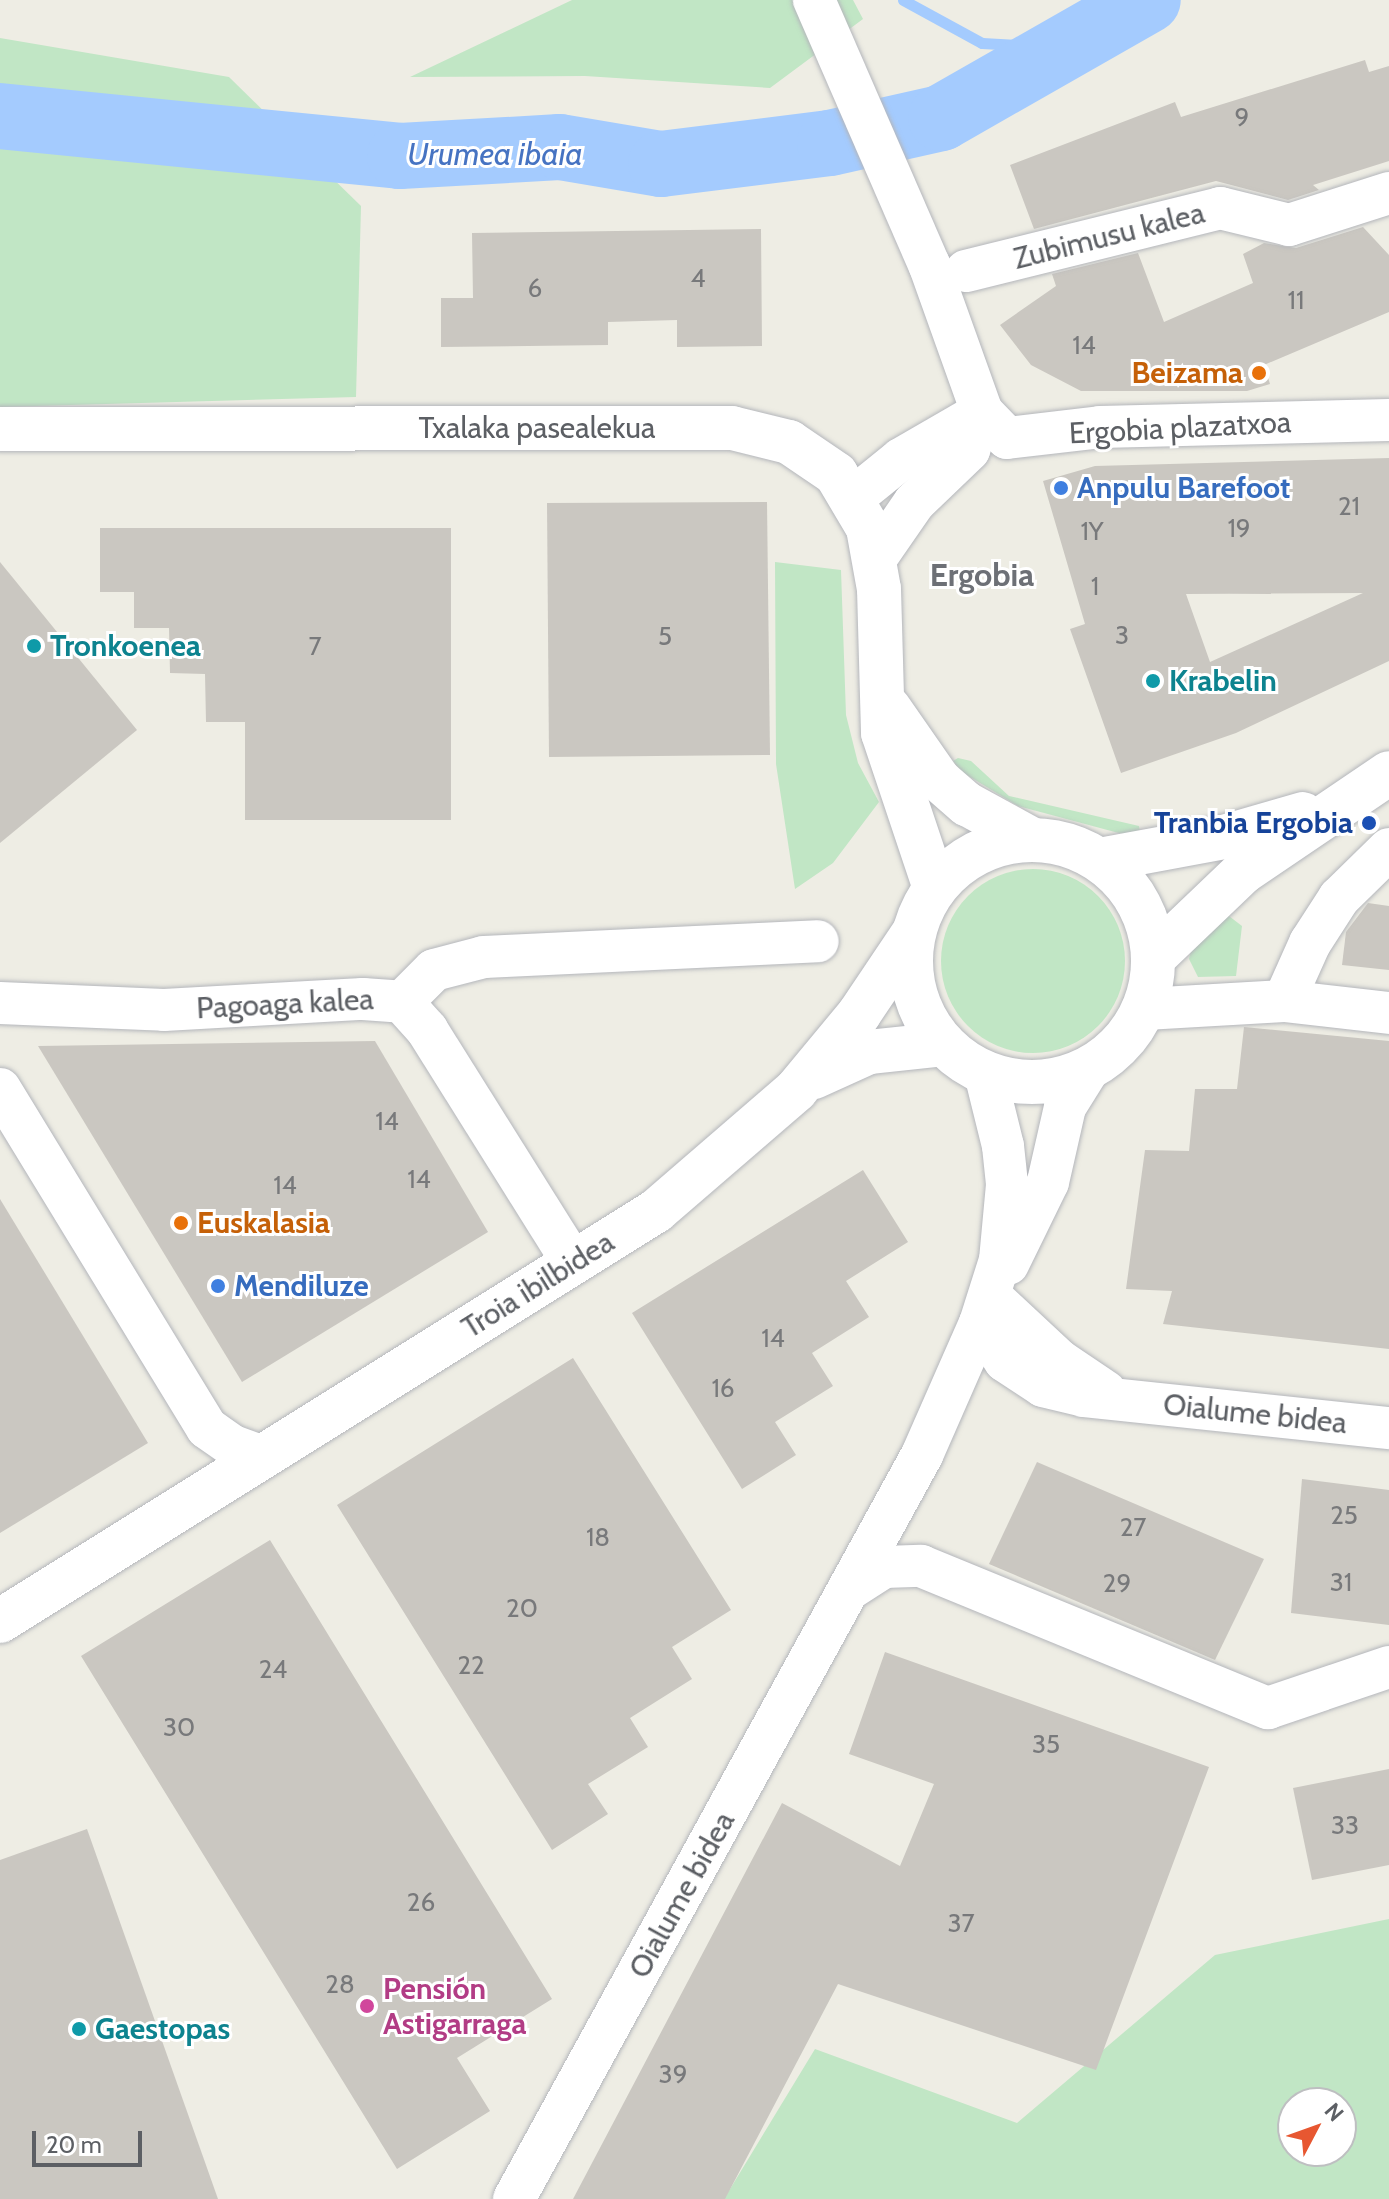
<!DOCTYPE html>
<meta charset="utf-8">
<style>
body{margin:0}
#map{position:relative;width:1389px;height:2199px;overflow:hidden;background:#eeede4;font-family:Cabin,sans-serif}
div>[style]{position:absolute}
.green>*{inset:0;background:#c1e6c5}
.round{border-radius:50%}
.stream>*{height:11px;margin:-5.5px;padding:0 5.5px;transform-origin:5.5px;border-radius:5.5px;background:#a4cbfe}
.river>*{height:66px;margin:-33px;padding:0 33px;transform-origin:33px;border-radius:33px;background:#a4cbfe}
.building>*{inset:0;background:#cac7c1}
.roads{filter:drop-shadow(0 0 2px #b4b6bb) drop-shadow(0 0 2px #b4b6bb)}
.street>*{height:42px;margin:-21px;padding:0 21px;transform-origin:21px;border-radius:21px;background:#fff}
.secondary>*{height:44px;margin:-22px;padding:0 22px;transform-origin:22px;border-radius:22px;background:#fff}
.secondary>.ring{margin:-22px;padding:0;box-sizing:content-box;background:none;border:44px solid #fff;border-radius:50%}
.dots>*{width:22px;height:22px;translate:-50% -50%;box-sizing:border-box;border:4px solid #fff;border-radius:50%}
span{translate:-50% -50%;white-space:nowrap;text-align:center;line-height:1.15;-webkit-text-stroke:6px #fff;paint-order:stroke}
.number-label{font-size:26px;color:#78797b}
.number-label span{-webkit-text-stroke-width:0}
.street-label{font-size:30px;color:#5c5f64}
.food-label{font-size:30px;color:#c56008;font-weight:700}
.right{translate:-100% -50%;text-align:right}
.left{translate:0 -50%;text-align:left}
.shop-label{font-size:30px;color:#366cbe;font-weight:700}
.culture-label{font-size:30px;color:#0d838f;font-weight:700}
.transit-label{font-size:30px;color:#164399;font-weight:700}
.hotel-label{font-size:30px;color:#b23c85;font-weight:700}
.water-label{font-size:32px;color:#4673c2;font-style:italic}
.neighbourhood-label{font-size:32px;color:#6d7076;font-weight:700}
.north{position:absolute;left:1277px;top:2087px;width:80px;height:80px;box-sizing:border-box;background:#fff;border:2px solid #bebfc1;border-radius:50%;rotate:49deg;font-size:22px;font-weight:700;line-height:32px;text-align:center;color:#5c5f64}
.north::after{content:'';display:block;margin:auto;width:28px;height:36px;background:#e75731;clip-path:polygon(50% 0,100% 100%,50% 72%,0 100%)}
.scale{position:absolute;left:32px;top:2131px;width:110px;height:36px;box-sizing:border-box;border:4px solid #5c5f64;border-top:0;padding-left:10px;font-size:24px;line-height:28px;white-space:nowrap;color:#5c5f64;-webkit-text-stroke:6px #fff;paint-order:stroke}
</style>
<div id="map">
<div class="green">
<div style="clip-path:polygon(572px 0,853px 0,863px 19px,770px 88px,585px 76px,410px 77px)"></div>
<div style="clip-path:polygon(0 38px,229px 77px,361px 206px,356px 397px,0 407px)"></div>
<div style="clip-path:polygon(775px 562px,841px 570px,846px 715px,858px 763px,879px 802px,833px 863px,795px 889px,776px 764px)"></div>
<div style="clip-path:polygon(958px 758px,971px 761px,1009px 796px,1139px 826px,1141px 839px,1018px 806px,962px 772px,953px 761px)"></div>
<div class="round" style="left:941px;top:869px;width:184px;height:184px"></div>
<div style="clip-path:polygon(1225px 913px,1242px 926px,1236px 976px,1198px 977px,1189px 959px,1192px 946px)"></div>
<div style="clip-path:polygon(evenodd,1389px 1919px,1389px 2199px,724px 2199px,815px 2049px,1017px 2123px,1215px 1955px,1389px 1919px,1293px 2103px,1341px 2103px,1341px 2151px,1293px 2151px,1293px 2103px)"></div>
</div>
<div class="stream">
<div style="left:903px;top:0;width:90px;rotate:28.6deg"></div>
<div style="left:982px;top:43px;width:86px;rotate:3.3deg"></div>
</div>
<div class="river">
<div style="left:0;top:116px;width:402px;rotate:5.7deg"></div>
<div style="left:400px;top:156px;width:160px;rotate:-3.2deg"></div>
<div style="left:560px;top:147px;width:102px;rotate:9.6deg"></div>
<div style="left:661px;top:164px;width:170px;rotate:-7.1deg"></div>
<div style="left:830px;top:143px;width:114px;rotate:-12.7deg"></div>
<div style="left:941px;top:118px;width:238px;rotate:-29.7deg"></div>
</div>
<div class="building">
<div style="clip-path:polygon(1365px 60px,1369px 72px,1389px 66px,1389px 161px,1313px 185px,1319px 190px,1288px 200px,1216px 181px,1034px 229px,1010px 165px,1175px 102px,1181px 117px)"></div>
<div style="clip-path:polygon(1363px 227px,1389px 255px,1389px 312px,1264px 365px,1270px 384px,1247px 391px,1081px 391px,1031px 365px,1000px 325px,1056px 286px,1052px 274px,1138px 253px,1164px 322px,1253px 283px,1243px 254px,1264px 243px,1296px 248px)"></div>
<div style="clip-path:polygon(761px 229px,762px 346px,677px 347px,677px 320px,608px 322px,608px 345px,441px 347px,441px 298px,473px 298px,472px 233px)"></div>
<div style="clip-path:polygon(evenodd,1389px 458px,1389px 661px,1236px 733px,1121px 773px,1070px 629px,1085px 624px,1043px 481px,1095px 466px,1389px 458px,1363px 593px,1210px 662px,1186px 594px,1363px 593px)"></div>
<div style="clip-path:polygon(767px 502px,770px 755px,549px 757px,547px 503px)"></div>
<div style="clip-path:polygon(100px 528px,451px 528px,451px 820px,245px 820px,245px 722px,206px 722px,205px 674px,170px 673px,169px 628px,134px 628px,134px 592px,100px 592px)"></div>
<div style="clip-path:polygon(0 562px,137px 730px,0 843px)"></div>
<div style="clip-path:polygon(1368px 903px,1389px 906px,1389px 970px,1342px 965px,1346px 932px)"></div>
<div style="clip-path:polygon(1244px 1027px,1389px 1041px,1389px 1349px,1163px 1324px,1172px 1291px,1126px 1289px,1145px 1150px,1189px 1151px,1195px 1089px,1237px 1089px)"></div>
<div style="clip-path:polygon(375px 1041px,488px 1232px,242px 1382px,38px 1046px)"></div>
<div style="clip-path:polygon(863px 1170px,908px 1242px,846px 1281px,869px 1317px,812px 1353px,833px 1386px,775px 1422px,796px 1455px,742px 1489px,632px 1313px)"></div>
<div style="clip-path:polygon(0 1199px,148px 1443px,0 1533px)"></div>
<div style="clip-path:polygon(573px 1358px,731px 1610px,672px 1647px,692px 1679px,630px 1718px,648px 1747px,588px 1784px,608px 1814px,552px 1850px,337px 1505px)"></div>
<div style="clip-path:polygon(1037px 1462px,1264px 1559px,1215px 1660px,989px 1564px)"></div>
<div style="clip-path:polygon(1302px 1479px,1389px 1490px,1389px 1625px,1291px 1613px)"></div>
<div style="clip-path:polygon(270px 1540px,552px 1999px,457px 2058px,490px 2111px,397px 2169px,81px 1656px)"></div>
<div style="clip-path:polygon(885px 1652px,1209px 1767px,1096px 2070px,838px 1984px,725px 2199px,573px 2199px,782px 1803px,900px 1866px,934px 1784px,849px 1754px)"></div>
<div style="clip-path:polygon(1389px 1769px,1389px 1865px,1312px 1880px,1293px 1788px)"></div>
<div style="clip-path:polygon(87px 1829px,218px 2199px,0 2199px,0 1860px)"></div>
</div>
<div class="roads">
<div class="street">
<div style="left:814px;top:0;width:288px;rotate:66.5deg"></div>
<div style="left:929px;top:264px;width:157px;rotate:70.3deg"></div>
<div style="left:982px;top:412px;width:40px;rotate:108.9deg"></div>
<div style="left:969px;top:450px;width:76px;rotate:136.1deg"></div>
<div style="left:914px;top:503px;width:67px;rotate:124.6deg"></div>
<div style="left:966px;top:271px;width:262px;rotate:-13.9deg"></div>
<div style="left:1220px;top:208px;width:71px;rotate:13.8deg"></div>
<div style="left:1289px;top:225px;width:105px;rotate:-17.7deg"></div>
<div style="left:982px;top:412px;width:36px;rotate:46deg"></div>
<div style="left:1007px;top:438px;width:94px;rotate:-6.7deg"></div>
<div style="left:1100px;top:427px;width:289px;rotate:-1.4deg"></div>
<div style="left:854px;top:497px;width:60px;rotate:-39deg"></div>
<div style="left:901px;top:459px;width:94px;rotate:-30.1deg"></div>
<div style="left:1284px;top:1001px;width:64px;rotate:-65.9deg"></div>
<div style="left:1310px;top:943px;width:54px;rotate:-57.2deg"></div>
<div style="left:1339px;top:898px;width:70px;rotate:-44.4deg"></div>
<div style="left:402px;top:1002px;width:45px;rotate:-45deg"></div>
<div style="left:434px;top:970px;width:52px;rotate:-14.6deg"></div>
<div style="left:484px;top:957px;width:334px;rotate:-2.7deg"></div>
<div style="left:0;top:1003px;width:164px;rotate:2.4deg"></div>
<div style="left:164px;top:1010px;width:199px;rotate:-3.2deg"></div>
<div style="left:363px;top:999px;width:39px;rotate:4deg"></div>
<div style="left:402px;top:1002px;width:38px;rotate:48deg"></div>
<div style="left:427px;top:1030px;width:275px;rotate:57.9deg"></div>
<div style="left:1145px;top:1009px;width:139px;rotate:-3.3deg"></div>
<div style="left:1284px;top:1001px;width:106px;rotate:6.5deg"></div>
<div style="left:0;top:1089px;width:397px;rotate:58.6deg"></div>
<div style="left:207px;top:1428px;width:32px;rotate:35deg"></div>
<div style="left:233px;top:1446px;width:32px;rotate:20deg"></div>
<div style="left:1008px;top:1264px;width:91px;rotate:-64deg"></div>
<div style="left:1048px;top:1182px;width:77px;rotate:-77.2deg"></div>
<div style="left:1065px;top:1107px;width:44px;rotate:-58.1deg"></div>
<div style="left:990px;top:1296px;width:96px;rotate:42.9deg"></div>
<div style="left:1060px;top:1361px;width:55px;rotate:34deg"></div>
<div style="left:980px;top:1323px;width:45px;rotate:56.7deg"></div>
<div style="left:1005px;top:1361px;width:45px;rotate:33.3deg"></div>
<div style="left:1043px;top:1386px;width:42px;rotate:13.7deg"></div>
<div style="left:1084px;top:1396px;width:307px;rotate:6deg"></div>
<div style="left:848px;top:1590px;width:43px;rotate:-32.6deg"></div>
<div style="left:884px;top:1567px;width:37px;rotate:-2deg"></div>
<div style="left:921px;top:1566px;width:375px;rotate:22.3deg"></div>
<div style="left:1268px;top:1708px;width:128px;rotate:-18.7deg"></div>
<div style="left:514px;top:2199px;width:849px;rotate:-61.26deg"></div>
<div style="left:922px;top:1455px;width:144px;rotate:-66.3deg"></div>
<div style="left:980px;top:1323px;width:66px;rotate:-72.4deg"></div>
<div style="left:1000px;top:1260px;width:76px;rotate:-84.7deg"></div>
<div style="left:1007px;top:1184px;width:38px;rotate:-96deg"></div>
<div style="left:1003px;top:1146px;width:75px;rotate:-103.9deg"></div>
</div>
<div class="secondary">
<div style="left:0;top:429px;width:732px;rotate:-0.08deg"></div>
<div style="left:732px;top:428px;width:59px;rotate:13.8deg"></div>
<div style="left:789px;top:442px;width:57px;rotate:34.2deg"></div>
<div style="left:836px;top:474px;width:63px;rotate:59.3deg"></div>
<div style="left:868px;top:528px;width:62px;rotate:79.8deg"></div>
<div style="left:879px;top:589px;width:144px;rotate:88.4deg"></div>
<div style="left:883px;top:733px;width:163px;rotate:71.5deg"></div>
<div style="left:889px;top:708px;width:88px;rotate:55.2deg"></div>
<div style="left:939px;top:780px;width:37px;rotate:41deg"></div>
<div style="left:967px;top:804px;width:73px;rotate:28.7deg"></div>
<div class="ring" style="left:911px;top:840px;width:198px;height:198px"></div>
<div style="left:1100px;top:860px;width:126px;rotate:-10.5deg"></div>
<div style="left:1224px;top:837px;width:82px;rotate:-16.2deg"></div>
<div style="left:1154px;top:957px;width:123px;rotate:-43.7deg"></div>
<div style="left:1243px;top:872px;width:176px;rotate:-34.1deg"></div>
<div style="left:814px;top:1077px;width:60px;rotate:-24.4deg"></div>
<div style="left:869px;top:1052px;width:75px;rotate:-6.1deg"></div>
<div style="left:0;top:1621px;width:774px;rotate:-32.01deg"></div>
<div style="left:656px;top:1211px;width:185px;rotate:-40.8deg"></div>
<div style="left:796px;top:1090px;width:99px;rotate:-50.3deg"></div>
<div style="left:859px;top:1014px;width:99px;rotate:-56.1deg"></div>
</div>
</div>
<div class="dots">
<div style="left:1259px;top:373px;background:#e8710a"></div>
<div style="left:1061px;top:488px;background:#3f7fe0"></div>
<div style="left:34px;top:646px;background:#0f9aa8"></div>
<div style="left:1153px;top:681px;background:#0f9aa8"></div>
<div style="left:1369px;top:823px;background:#1a4fb4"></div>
<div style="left:181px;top:1223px;background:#e8710a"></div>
<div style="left:218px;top:1286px;background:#3f7fe0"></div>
<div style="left:367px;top:2006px;background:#d1479c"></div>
<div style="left:79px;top:2029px;background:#0f9aa8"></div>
</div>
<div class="number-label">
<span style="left:1242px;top:118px">9</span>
<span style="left:698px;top:279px">4</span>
<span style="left:535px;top:289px">6</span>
<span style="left:1296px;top:301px">11</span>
<span style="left:1084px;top:346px">14</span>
<span style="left:1349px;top:507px">21</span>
<span style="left:1239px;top:529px">19</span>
<span style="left:1092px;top:532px">1Y</span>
<span style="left:1095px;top:587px">1</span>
<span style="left:1122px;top:636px">3</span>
<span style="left:665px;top:637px">5</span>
<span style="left:315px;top:647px">7</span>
<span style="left:387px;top:1122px">14</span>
<span style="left:419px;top:1180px">14</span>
<span style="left:285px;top:1186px">14</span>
<span style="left:773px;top:1339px">14</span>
<span style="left:723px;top:1389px">16</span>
<span style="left:1344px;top:1516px">25</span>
<span style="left:1133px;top:1528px">27</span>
<span style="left:598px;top:1538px">18</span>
<span style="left:1341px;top:1583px">31</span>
<span style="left:1117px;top:1584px">29</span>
<span style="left:522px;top:1609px">20</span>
<span style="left:471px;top:1666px">22</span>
<span style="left:273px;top:1670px">24</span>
<span style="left:179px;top:1728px">30</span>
<span style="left:1046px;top:1745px">35</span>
<span style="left:1345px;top:1826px">33</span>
<span style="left:421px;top:1903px">26</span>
<span style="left:961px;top:1924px">37</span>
<span style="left:340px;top:1985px">28</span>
<span style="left:673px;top:2075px">39</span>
</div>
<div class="street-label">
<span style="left:1109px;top:236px;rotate:-14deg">Zubimusu kalea</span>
<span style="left:537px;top:428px">Txalaka pasealekua</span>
<span style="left:1180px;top:428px;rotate:-3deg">Ergobia plazatxoa</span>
<span style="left:285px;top:1004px;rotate:-3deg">Pagoaga kalea</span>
<span style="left:538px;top:1285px;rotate:-32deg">Troia ibilbidea</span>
<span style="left:1255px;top:1414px;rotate:6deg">Oialume bidea</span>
<span style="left:682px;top:1895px;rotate:-61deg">Oialume bidea</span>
</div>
<div class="food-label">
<span class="right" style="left:1243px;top:373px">Beizama</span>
<span class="left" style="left:197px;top:1223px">Euskalasia</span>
</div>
<div class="shop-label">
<span class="left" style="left:1077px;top:488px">Anpulu Barefoot</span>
<span class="left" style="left:234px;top:1286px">Mendiluze</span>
</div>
<div class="culture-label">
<span class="left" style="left:50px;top:646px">Tronkoenea</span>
<span class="left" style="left:1169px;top:681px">Krabelin</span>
<span class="left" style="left:95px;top:2029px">Gaestopas</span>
</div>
<div class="transit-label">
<span class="right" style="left:1353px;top:823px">Tranbia Ergobia</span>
</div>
<div class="hotel-label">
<span class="left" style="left:383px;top:2006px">Pensión<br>Astigarraga</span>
</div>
<div class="water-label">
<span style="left:495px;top:154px">Urumea ibaia</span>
</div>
<div class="neighbourhood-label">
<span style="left:982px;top:575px">Ergobia</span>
</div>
<div class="north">N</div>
<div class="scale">20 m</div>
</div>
